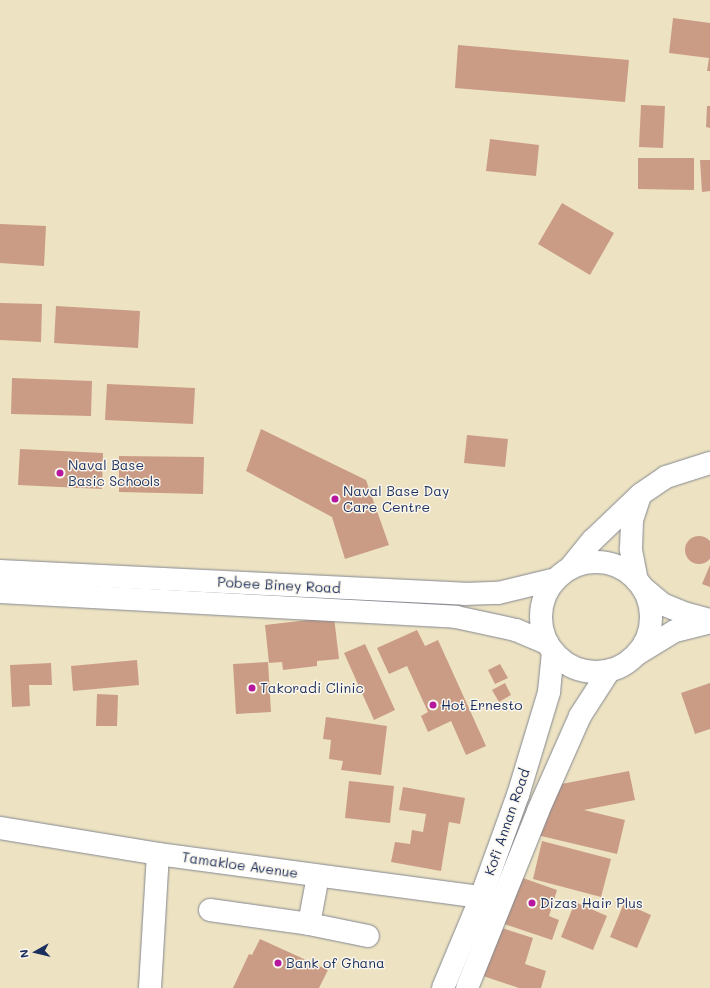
<!DOCTYPE html>
<style>
body{margin:0}
#map{position:relative;width:710px;height:988px;overflow:hidden;background:#ede2c2;font-family:Mali,sans-serif}
div>[style]{position:absolute}
.building>*{inset:0;background:#ca9c86}
.round{border-radius:50%}
.roads{filter:drop-shadow(0 0 1px #848890) drop-shadow(0 0 1px #848890)}
.minor>*{height:22px;margin:-11px;padding:0 11px;transform-origin:11px;border-radius:11px;background:#fff}
.minor>.ring{margin:-11px;padding:0;box-sizing:content-box;background:none;border:22px solid #fff;border-radius:50%}
.dots>*{width:11px;height:11px;translate:-50% -50%;box-sizing:border-box;border:2px solid #fbf7ec;border-radius:50%}
span{translate:-50% -50%;white-space:nowrap;text-align:center;line-height:1.15;-webkit-text-stroke:3px #fbf7ec;paint-order:stroke}
.poi-label{font-size:14px;color:#1b2f5e}
.left{translate:0 -50%;text-align:left}
.street-label{font-size:14px;color:#1b2f5e}
.north{position:absolute;left:16px;top:932px;width:40px;height:40px;-webkit-text-stroke:3px #fbf7ec;paint-order:stroke;rotate:262deg;font-size:11px;font-weight:700;line-height:16px;text-align:center;color:#1b2f5e}
.north::after{content:'';display:block;margin:auto;width:14px;height:18px;background:#1b2f5e;clip-path:polygon(50% 0,100% 100%,50% 72%,0 100%)}
</style>
<div id="map">
<div class="building">
<div style="clip-path:polygon(673px 18px,710px 23px,710px 71px,707px 71px,709px 58px,669px 53px)"></div>
<div style="clip-path:polygon(458px 45px,629px 60px,625px 102px,455px 88px)"></div>
<div style="clip-path:polygon(641px 105px,665px 106px,663px 148px,639px 147px)"></div>
<div style="clip-path:polygon(707px 106px,710px 106px,710px 128px,706px 127px)"></div>
<div style="clip-path:polygon(490px 139px,539px 145px,536px 176px,486px 171px)"></div>
<div style="clip-path:polygon(638px 158px,694px 158px,694px 190px,638px 189px)"></div>
<div style="clip-path:polygon(700px 160px,710px 160px,710px 191px,702px 192px)"></div>
<div style="clip-path:polygon(562px 203px,614px 233px,590px 275px,538px 244px)"></div>
<div style="clip-path:polygon(0 224px,46px 226px,44px 266px,0 263px)"></div>
<div style="clip-path:polygon(0 303px,42px 304px,41px 342px,0 340px)"></div>
<div style="clip-path:polygon(56px 306px,140px 311px,138px 348px,54px 343px)"></div>
<div style="clip-path:polygon(12px 378px,92px 381px,91px 416px,11px 414px)"></div>
<div style="clip-path:polygon(107px 384px,195px 388px,193px 424px,105px 420px)"></div>
<div style="clip-path:polygon(261px 429px,366px 480px,389px 545px,345px 559px,332px 517px,246px 471px)"></div>
<div style="clip-path:polygon(467px 435px,508px 439px,505px 467px,464px 463px)"></div>
<div style="clip-path:polygon(20px 449px,103px 453px,102px 489px,18px 485px)"></div>
<div style="clip-path:polygon(119px 456px,204px 457px,203px 494px,119px 492px)"></div>
<div class="round" style="left:685px;top:536px;width:28px;height:28px"></div>
<div style="clip-path:polygon(710px 565px,710px 587px,702px 584px)"></div>
<div style="clip-path:polygon(334px 617px,339px 659px,317px 661px,317px 666px,283px 670px,282px 662px,269px 663px,265px 625px)"></div>
<div style="clip-path:polygon(417px 630px,425px 646px,438px 640px,486px 746px,466px 755px,451px 721px,428px 732px,421px 716px,428px 712px,407px 666px,389px 674px,377px 648px)"></div>
<div style="clip-path:polygon(365px 644px,395px 710px,374px 720px,344px 653px)"></div>
<div style="clip-path:polygon(137px 660px,139px 685px,73px 691px,71px 666px)"></div>
<div style="clip-path:polygon(268px 662px,271px 712px,236px 714px,233px 664px)"></div>
<div style="clip-path:polygon(51px 663px,52px 685px,29px 685px,30px 706px,12px 707px,10px 665px)"></div>
<div style="clip-path:polygon(500px 664px,508px 678px,495px 684px,488px 670px)"></div>
<div style="clip-path:polygon(505px 683px,511px 695px,499px 702px,492px 690px)"></div>
<div style="clip-path:polygon(710px 683px,710px 729px,695px 734px,681px 693px)"></div>
<div style="clip-path:polygon(97px 694px,118px 695px,117px 726px,96px 726px)"></div>
<div style="clip-path:polygon(326px 717px,387px 726px,381px 775px,341px 770px,343px 761px,329px 759px,331px 740px,323px 739px)"></div>
<div style="clip-path:polygon(629px 771px,635px 800px,584px 810px,625px 820px,617px 854px,537px 835px,551px 786px)"></div>
<div style="clip-path:polygon(349px 781px,394px 786px,390px 823px,345px 818px)"></div>
<div style="clip-path:polygon(403px 787px,465px 798px,460px 824px,449px 822px,441px 871px,391px 862px,395px 842px,410px 844px,412px 830px,423px 832px,426px 814px,399px 810px)"></div>
<div style="clip-path:polygon(542px 841px,611px 859px,601px 897px,533px 879px)"></div>
<div style="clip-path:polygon(520px 877px,557px 890px,549px 916px,559px 920px,552px 940px,504px 924px)"></div>
<div style="clip-path:polygon(575px 902px,607px 916px,593px 950px,561px 937px)"></div>
<div style="clip-path:polygon(624px 903px,651px 915px,637px 948px,610px 937px)"></div>
<div style="clip-path:polygon(499px 927px,533px 938px,525px 964px,546px 971px,541px 988px,519px 988px,483px 976px)"></div>
<div style="clip-path:polygon(260px 939px,328px 970px,319px 988px,233px 988px,249px 954px,252px 955px)"></div>
</div>
<div class="roads">
<div class="minor">
<div class="ring" style="left:541px;top:562px;width:88px;height:88px"></div>
<div style="left:570px;top:568px;width:36px;rotate:-51deg"></div>
<div style="left:593px;top:540px;width:66px;rotate:-43.8deg"></div>
<div style="left:641px;top:494px;width:30px;rotate:-34deg"></div>
<div style="left:666px;top:477px;width:46px;rotate:-17.7deg"></div>
<div style="left:0;top:571px;width:465px;rotate:2.8deg"></div>
<div style="left:464px;top:594px;width:34px;rotate:-2deg"></div>
<div style="left:498px;top:593px;width:60px;rotate:-13.6deg"></div>
<div style="left:637px;top:581px;width:33px;rotate:-101deg"></div>
<div style="left:631px;top:549px;width:29px;rotate:-88deg"></div>
<div style="left:632px;top:520px;width:26px;rotate:-72deg"></div>
<div style="left:642px;top:587px;width:26px;rotate:40deg"></div>
<div style="left:662px;top:604px;width:27px;rotate:22deg"></div>
<div style="left:687px;top:614px;width:24px;rotate:15deg"></div>
<div style="left:0;top:592px;width:457px;rotate:3.1deg"></div>
<div style="left:456px;top:617px;width:61px;rotate:12.2deg"></div>
<div style="left:516px;top:630px;width:34px;rotate:23deg"></div>
<div style="left:637px;top:654px;width:44px;rotate:-31.2deg"></div>
<div style="left:675px;top:631px;width:36px;rotate:-14deg"></div>
<div style="left:0;top:828px;width:160px;rotate:9.3deg"></div>
<div style="left:158px;top:854px;width:326px;rotate:7.6deg"></div>
<div style="left:210px;top:910px;width:100px;rotate:8deg"></div>
<div style="left:309px;top:924px;width:49px;rotate:-79.4deg"></div>
<div style="left:309px;top:924px;width:60px;rotate:11.5deg"></div>
<div style="left:150px;top:988px;width:134px;rotate:-86.6deg"></div>
<div style="left:443px;top:988px;width:99px;rotate:-67.3deg"></div>
<div style="left:481px;top:897px;width:109px;rotate:-70.1deg"></div>
<div style="left:518px;top:795px;width:108px;rotate:-73.2deg"></div>
<div style="left:549px;top:692px;width:40px;rotate:-84.3deg"></div>
<div style="left:467px;top:988px;width:191px;rotate:-68.1deg"></div>
<div style="left:538px;top:811px;width:104px;rotate:-66.1deg"></div>
<div style="left:580px;top:716px;width:54px;rotate:-57.2deg"></div>
</div>
</div>
<div class="dots">
<div style="left:60px;top:473px;background:#b5179e"></div>
<div style="left:335px;top:499px;background:#b5179e"></div>
<div style="left:252px;top:688px;background:#b5179e"></div>
<div style="left:433px;top:705px;background:#b5179e"></div>
<div style="left:532px;top:903px;background:#b5179e"></div>
<div style="left:278px;top:963px;background:#b5179e"></div>
</div>
<div class="poi-label">
<span class="left" style="left:68px;top:473px">Naval Base<br>Basic Schools</span>
<span class="left" style="left:343px;top:499px">Naval Base Day<br>Care Centre</span>
<span class="left" style="left:260px;top:688px">Takoradi Clinic</span>
<span class="left" style="left:441px;top:705px">Hot Ernesto</span>
<span class="left" style="left:540px;top:903px">Dizas Hair Plus</span>
<span class="left" style="left:286px;top:963px">Bank of Ghana</span>
</div>
<div class="street-label">
<span style="left:279px;top:585px;rotate:3deg">Pobee Biney Road</span>
<span style="left:507px;top:822px;rotate:-71deg">Kofi Annan Road</span>
<span style="left:240px;top:865px;rotate:8deg">Tamakloe Avenue</span>
</div>
<div class="north">N</div>
</div>
